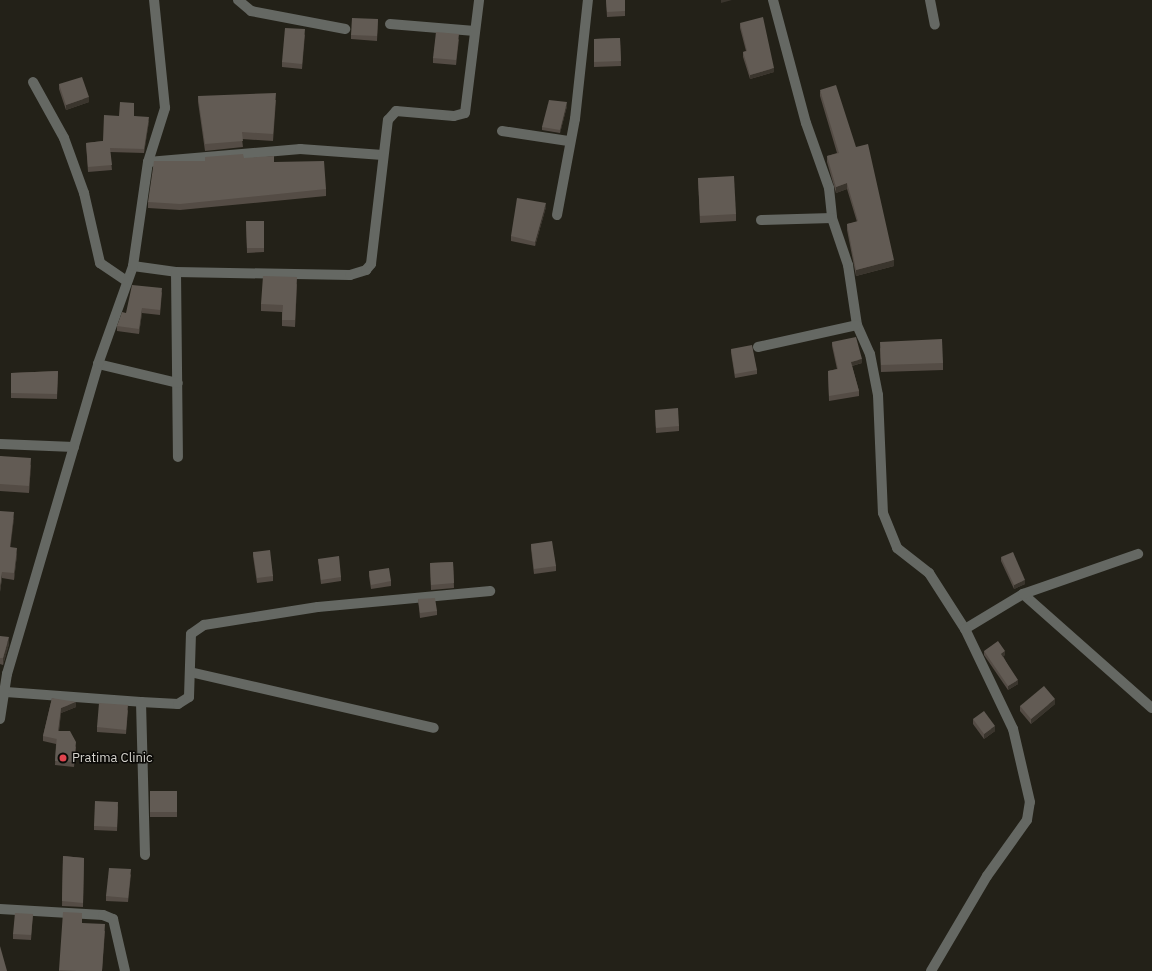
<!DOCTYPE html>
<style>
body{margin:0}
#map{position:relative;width:1152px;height:971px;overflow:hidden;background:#232118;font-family:"IBM Plex Sans",sans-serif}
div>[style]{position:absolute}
.minor>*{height:10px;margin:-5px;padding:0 5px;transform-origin:5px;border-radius:5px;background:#656863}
.wall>*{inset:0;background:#544c45}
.shaded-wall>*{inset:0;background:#3a352d}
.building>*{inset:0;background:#625b54}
.dots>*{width:11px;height:11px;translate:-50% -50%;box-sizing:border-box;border:2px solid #0b0a07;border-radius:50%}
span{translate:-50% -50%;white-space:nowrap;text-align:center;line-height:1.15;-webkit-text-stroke:3px #0b0a07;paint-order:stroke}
.poi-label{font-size:13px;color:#d5d3cd}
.left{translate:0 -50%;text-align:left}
</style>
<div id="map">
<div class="minor">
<div style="left:238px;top:0;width:17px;rotate:40deg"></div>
<div style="left:251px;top:11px;width:96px;rotate:10.8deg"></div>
<div style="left:773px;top:0;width:127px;rotate:75deg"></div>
<div style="left:806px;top:123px;width:69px;rotate:70.5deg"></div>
<div style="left:829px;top:188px;width:30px;rotate:84deg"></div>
<div style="left:832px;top:218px;width:50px;rotate:71.2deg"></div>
<div style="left:848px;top:265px;width:61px;rotate:81.5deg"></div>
<div style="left:857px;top:325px;width:32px;rotate:66deg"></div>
<div style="left:870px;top:354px;width:42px;rotate:79deg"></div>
<div style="left:878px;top:395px;width:118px;rotate:87.6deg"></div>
<div style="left:883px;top:513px;width:38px;rotate:68deg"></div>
<div style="left:897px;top:548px;width:41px;rotate:38deg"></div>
<div style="left:929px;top:573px;width:67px;rotate:57.3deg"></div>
<div style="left:965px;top:629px;width:68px;rotate:-31.1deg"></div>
<div style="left:1023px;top:594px;width:172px;rotate:41.5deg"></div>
<div style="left:930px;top:0;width:25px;rotate:79deg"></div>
<div style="left:390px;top:24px;width:85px;rotate:4.7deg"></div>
<div style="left:33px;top:82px;width:64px;rotate:61deg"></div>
<div style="left:64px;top:138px;width:59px;rotate:70deg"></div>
<div style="left:84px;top:193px;width:72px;rotate:77.1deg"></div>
<div style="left:100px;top:263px;width:30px;rotate:34deg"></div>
<div style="left:502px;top:131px;width:67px;rotate:8.6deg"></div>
<div style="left:148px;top:162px;width:153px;rotate:-4.9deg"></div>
<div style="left:300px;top:149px;width:83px;rotate:4.1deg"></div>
<div style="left:557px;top:215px;width:98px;rotate:-79.4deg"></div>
<div style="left:575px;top:119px;width:120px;rotate:-83.8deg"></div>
<div style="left:761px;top:220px;width:71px;rotate:-1.6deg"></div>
<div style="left:133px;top:266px;width:43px;rotate:7.9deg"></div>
<div style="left:176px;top:272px;width:174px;rotate:1deg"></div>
<div style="left:350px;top:275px;width:17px;rotate:-17deg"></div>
<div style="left:366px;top:270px;width:8px;rotate:-50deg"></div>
<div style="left:371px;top:264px;width:145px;rotate:-83.3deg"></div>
<div style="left:388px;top:120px;width:12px;rotate:-48deg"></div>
<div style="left:396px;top:111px;width:58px;rotate:4.9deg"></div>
<div style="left:454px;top:116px;width:11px;rotate:-15deg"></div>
<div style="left:465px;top:113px;width:114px;rotate:-82.9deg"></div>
<div style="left:176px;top:272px;width:185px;rotate:89.4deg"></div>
<div style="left:758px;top:347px;width:101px;rotate:-12.5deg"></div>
<div style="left:98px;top:364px;width:82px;rotate:13.4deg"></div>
<div style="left:0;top:444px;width:74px;rotate:2.3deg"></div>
<div style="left:1023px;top:594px;width:122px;rotate:-19.2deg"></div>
<div style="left:190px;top:672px;width:250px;rotate:12.9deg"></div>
<div style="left:6px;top:692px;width:135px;rotate:4.2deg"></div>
<div style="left:141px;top:702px;width:153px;rotate:88.5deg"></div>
<div style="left:141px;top:702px;width:37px;rotate:3deg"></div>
<div style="left:178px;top:704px;width:13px;rotate:-32deg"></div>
<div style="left:189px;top:697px;width:63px;rotate:-88.2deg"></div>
<div style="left:191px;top:634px;width:16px;rotate:-35deg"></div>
<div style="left:204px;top:625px;width:115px;rotate:-9deg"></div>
<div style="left:318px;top:607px;width:173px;rotate:-5.3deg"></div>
<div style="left:0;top:719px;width:46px;rotate:-81.2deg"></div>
<div style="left:7px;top:674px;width:323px;rotate:-73.6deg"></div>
<div style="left:98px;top:364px;width:104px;rotate:-70.3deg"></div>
<div style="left:133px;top:266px;width:105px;rotate:-81.8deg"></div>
<div style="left:148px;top:162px;width:57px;rotate:-72.5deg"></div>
<div style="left:165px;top:108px;width:109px;rotate:-95.8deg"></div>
<div style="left:0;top:909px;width:103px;rotate:3.3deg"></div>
<div style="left:103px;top:915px;width:11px;rotate:22deg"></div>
<div style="left:113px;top:919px;width:53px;rotate:77deg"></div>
<div style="left:931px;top:971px;width:110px;rotate:-59.5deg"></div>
<div style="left:987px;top:876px;width:69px;rotate:-54.5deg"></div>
<div style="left:1027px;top:820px;width:18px;rotate:-81deg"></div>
<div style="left:1030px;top:802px;width:75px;rotate:-103.1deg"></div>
<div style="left:1013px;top:729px;width:111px;rotate:-115.6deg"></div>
</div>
<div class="wall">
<div style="clip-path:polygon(606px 0,625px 0,625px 16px,607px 17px)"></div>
<div style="clip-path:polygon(378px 19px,377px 41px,351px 39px,351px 35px)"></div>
<div style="clip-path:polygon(740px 23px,774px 72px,750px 79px,743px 57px,743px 52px,746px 51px,740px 28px)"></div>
<div style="clip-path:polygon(305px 34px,302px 69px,282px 67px,282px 62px)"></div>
<div style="clip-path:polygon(620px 38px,621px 66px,594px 67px,594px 39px)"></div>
<div style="clip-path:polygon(459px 39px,456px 65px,433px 63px,433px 58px)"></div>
<div style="clip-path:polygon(59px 84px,89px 102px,66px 110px,59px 89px)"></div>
<div style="clip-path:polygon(820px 90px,894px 266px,856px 276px,847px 230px,847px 224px,857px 222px,847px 189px,836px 193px,827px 162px,827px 156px,837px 153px,820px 96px)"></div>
<div style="clip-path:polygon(198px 96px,276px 100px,273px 141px,242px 139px,243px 147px,205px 151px,198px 102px)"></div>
<div style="clip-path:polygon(567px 106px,560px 133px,542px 130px,542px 127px)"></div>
<div style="clip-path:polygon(134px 116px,149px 121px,144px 153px,110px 152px,112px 170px,88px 172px,86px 143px,103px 141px)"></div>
<div style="clip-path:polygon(244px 158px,274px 162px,326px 189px,326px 196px,180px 210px,148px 208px,148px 202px,205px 161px)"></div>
<div style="clip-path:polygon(698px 178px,736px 214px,736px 221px,700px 223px)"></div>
<div style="clip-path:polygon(546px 207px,535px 246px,511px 241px,511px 236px)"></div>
<div style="clip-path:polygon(246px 221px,264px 221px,264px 252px,247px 253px)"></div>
<div style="clip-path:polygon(297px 284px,295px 327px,282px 326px,282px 312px,261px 311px,261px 304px)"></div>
<div style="clip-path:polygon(162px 292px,160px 315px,142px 313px,139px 334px,117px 331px,117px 326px,126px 313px)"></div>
<div style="clip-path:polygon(832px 342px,862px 363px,852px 366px,859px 391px,859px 396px,829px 401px,828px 371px,837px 369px,832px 346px)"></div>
<div style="clip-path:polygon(880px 348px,943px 363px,943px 370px,881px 372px)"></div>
<div style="clip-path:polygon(731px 349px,757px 370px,757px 374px,735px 378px,731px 353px)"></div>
<div style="clip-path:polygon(58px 371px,57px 399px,11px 398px,11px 373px)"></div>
<div style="clip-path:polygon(655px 410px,679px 426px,679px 431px,656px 433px)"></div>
<div style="clip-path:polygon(0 456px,31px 465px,29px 493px,0 491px)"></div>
<div style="clip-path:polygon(0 511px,14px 518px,10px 547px,17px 554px,14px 580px,2px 578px,0 592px)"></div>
<div style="clip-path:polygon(531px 544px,556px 566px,556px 571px,534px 574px,531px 549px)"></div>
<div style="clip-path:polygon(253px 552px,273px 576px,273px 581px,257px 583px,253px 556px)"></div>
<div style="clip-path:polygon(1001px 557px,1025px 584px,1014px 589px,1001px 561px)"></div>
<div style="clip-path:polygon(318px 559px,341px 577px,341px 581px,321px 584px)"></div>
<div style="clip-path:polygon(453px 562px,454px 588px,431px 590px,430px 563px)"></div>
<div style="clip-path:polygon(369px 571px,391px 581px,391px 586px,371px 589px,369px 576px)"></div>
<div style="clip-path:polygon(418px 599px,437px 611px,437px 615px,420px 618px)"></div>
<div style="clip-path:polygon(0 636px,9px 644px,3px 665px,0 664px)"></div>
<div style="clip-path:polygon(984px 651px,1005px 655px,1003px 656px,1018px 684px,1008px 690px,984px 655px)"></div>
<div style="clip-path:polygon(52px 698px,76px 707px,61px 713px,59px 731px,76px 747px,74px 767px,55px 765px,56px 744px,43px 741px,43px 736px)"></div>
<div style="clip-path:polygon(1055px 704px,1031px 724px,1020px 711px,1020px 706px)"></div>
<div style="clip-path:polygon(128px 710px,126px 734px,97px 732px,97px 727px)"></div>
<div style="clip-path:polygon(973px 719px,995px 731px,984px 739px,973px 724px)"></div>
<div style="clip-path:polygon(150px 791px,177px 791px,177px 817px,150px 817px)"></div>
<div style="clip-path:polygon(118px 806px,117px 831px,94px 830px,94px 826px)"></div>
<div style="clip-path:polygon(63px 856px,84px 858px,83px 907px,62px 906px)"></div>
<div style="clip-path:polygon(131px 874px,128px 902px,106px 901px,106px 896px)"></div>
<div style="clip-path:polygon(33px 914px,31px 940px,13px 939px,13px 934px)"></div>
<div style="clip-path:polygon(82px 923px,105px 931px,102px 971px,59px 971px,59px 970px)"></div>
</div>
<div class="shaded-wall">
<div style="clip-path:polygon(721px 0,732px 0,721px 3px)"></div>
<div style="clip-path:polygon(774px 68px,774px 72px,750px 79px,750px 75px)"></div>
<div style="clip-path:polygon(89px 97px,89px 102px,66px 110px,66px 105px)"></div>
<div style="clip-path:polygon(567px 102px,567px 106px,560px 133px,560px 130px)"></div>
<div style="clip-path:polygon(149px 117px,149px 121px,144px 153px,144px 149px)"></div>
<div style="clip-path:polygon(847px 183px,847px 189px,836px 193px,836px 187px)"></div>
<div style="clip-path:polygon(546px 203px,546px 207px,535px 246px,535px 242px)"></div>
<div style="clip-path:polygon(894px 260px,894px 266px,856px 276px,856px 270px)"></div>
<div style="clip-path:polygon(297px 277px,297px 284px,295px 327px,295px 320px)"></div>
<div style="clip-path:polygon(142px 308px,142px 313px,139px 334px,139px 329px)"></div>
<div style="clip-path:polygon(862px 359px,862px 363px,851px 366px,851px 362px)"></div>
<div style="clip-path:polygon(31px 458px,31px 465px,29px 493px,29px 486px)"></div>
<div style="clip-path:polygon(14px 512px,14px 518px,10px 553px,10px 547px)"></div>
<div style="clip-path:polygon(17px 548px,17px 554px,14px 580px,14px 573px)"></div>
<div style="clip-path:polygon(2px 572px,2px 578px,0 592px,0 586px)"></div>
<div style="clip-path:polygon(1025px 580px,1025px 584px,1014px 589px,1014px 585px)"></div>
<div style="clip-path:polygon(9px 637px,9px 644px,3px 665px,3px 658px)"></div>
<div style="clip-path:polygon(1005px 651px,1005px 655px,1001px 658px,1001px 654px)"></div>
<div style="clip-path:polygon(1018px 680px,1018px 684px,1008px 690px,1008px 686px)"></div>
<div style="clip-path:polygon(1055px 699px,1055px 704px,1031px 724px,1031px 719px)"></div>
<div style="clip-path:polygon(76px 702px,76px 707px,61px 713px,58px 735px,58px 731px,61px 708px)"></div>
<div style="clip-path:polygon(995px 726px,995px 731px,984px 739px,984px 734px)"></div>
</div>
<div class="building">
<div style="clip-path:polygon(606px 0,625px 0,625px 11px,607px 12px)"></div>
<div style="clip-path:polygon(763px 17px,774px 68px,750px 75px,743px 52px,747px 51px,740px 23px)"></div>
<div style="clip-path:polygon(352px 18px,378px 19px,377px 36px,351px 35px)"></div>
<div style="clip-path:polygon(285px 28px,305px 29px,302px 64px,282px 62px)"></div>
<div style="clip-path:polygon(436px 32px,459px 34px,456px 60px,433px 58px)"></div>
<div style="clip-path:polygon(620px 38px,621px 61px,594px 62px,594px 39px)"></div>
<div style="clip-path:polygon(82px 77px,89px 97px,66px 105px,59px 84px)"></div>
<div style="clip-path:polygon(836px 85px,856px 147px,868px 144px,894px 260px,856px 270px,847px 224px,858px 221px,847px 183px,836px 187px,827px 156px,839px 153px,820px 90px)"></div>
<div style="clip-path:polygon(276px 93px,273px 134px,242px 132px,243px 141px,205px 144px,198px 96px)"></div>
<div style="clip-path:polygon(549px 100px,567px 102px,560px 130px,542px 127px)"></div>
<div style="clip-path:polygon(120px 102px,134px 103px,134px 116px,149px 117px,144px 149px,110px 148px,112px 165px,88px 167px,86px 143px,103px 141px,104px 115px,119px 116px)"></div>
<div style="clip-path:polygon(243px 154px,244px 158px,274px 156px,274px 162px,324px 161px,326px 189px,180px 204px,148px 202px,154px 161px,205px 161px,205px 157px)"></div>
<div style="clip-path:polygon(734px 176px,736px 214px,700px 216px,698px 178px)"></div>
<div style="clip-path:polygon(517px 198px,546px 203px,535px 242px,511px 236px)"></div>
<div style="clip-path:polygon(246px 221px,264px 221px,264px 248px,247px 248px)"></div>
<div style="clip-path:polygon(263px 276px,297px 277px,295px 320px,282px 320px,283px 305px,261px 304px)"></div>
<div style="clip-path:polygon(132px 285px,162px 288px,160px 310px,142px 308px,139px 329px,117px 326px,122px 312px,126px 313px)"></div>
<div style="clip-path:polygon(856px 337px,862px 359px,851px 362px,859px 391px,829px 396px,828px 371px,838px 369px,832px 342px)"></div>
<div style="clip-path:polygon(942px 339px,943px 363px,881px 365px,880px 342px)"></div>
<div style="clip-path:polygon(752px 345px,757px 370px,735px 374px,731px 349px)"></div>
<div style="clip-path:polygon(58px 371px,57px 394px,11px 393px,11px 373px)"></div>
<div style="clip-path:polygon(678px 408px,679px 426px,656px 428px,655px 410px)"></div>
<div style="clip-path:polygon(0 456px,31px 458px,29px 486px,0 484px)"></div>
<div style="clip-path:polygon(0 511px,14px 512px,10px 547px,17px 548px,14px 573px,2px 572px,0 586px)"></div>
<div style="clip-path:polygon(552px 541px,556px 566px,534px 569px,531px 544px)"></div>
<div style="clip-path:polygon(270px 550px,273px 576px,257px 578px,253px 552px)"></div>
<div style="clip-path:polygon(1013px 552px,1025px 580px,1014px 585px,1001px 557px)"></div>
<div style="clip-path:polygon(339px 556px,341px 577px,321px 580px,318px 559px)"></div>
<div style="clip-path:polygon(453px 562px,454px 583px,431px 585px,430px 563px)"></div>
<div style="clip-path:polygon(389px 568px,391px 581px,371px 585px,369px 571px)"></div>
<div style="clip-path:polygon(435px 598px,437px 611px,420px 613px,418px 599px)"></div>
<div style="clip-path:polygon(0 636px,9px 637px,3px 658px,0 658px)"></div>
<div style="clip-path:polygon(998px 641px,1005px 651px,1001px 654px,1018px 680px,1008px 686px,984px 651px)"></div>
<div style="clip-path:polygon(1044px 686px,1055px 699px,1031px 719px,1020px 706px)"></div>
<div style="clip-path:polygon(52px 698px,76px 702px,61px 708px,58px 731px,70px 731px,76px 742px,74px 762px,55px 761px,57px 735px,57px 739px,43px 736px)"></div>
<div style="clip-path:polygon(99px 703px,128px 705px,126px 730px,97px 727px)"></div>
<div style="clip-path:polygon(984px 711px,995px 726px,984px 734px,973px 719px)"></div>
<div style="clip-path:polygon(150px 791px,177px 791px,177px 812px,150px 812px)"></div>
<div style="clip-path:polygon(95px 801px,118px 802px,117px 827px,94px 826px)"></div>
<div style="clip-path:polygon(63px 856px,84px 858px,83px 903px,62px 901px)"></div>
<div style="clip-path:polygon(109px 868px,131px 869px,128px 898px,106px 896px)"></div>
<div style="clip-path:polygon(63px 912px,82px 913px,82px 923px,105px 924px,102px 971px,77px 971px,59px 970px)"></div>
<div style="clip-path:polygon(15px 913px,33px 914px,31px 935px,13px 934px)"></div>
<div style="clip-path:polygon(0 946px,7px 971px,0 971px)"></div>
</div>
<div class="dots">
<div style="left:63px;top:758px;background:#e0444e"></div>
</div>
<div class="poi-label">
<span class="left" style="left:72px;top:758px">Pratima Clinic</span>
</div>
</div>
